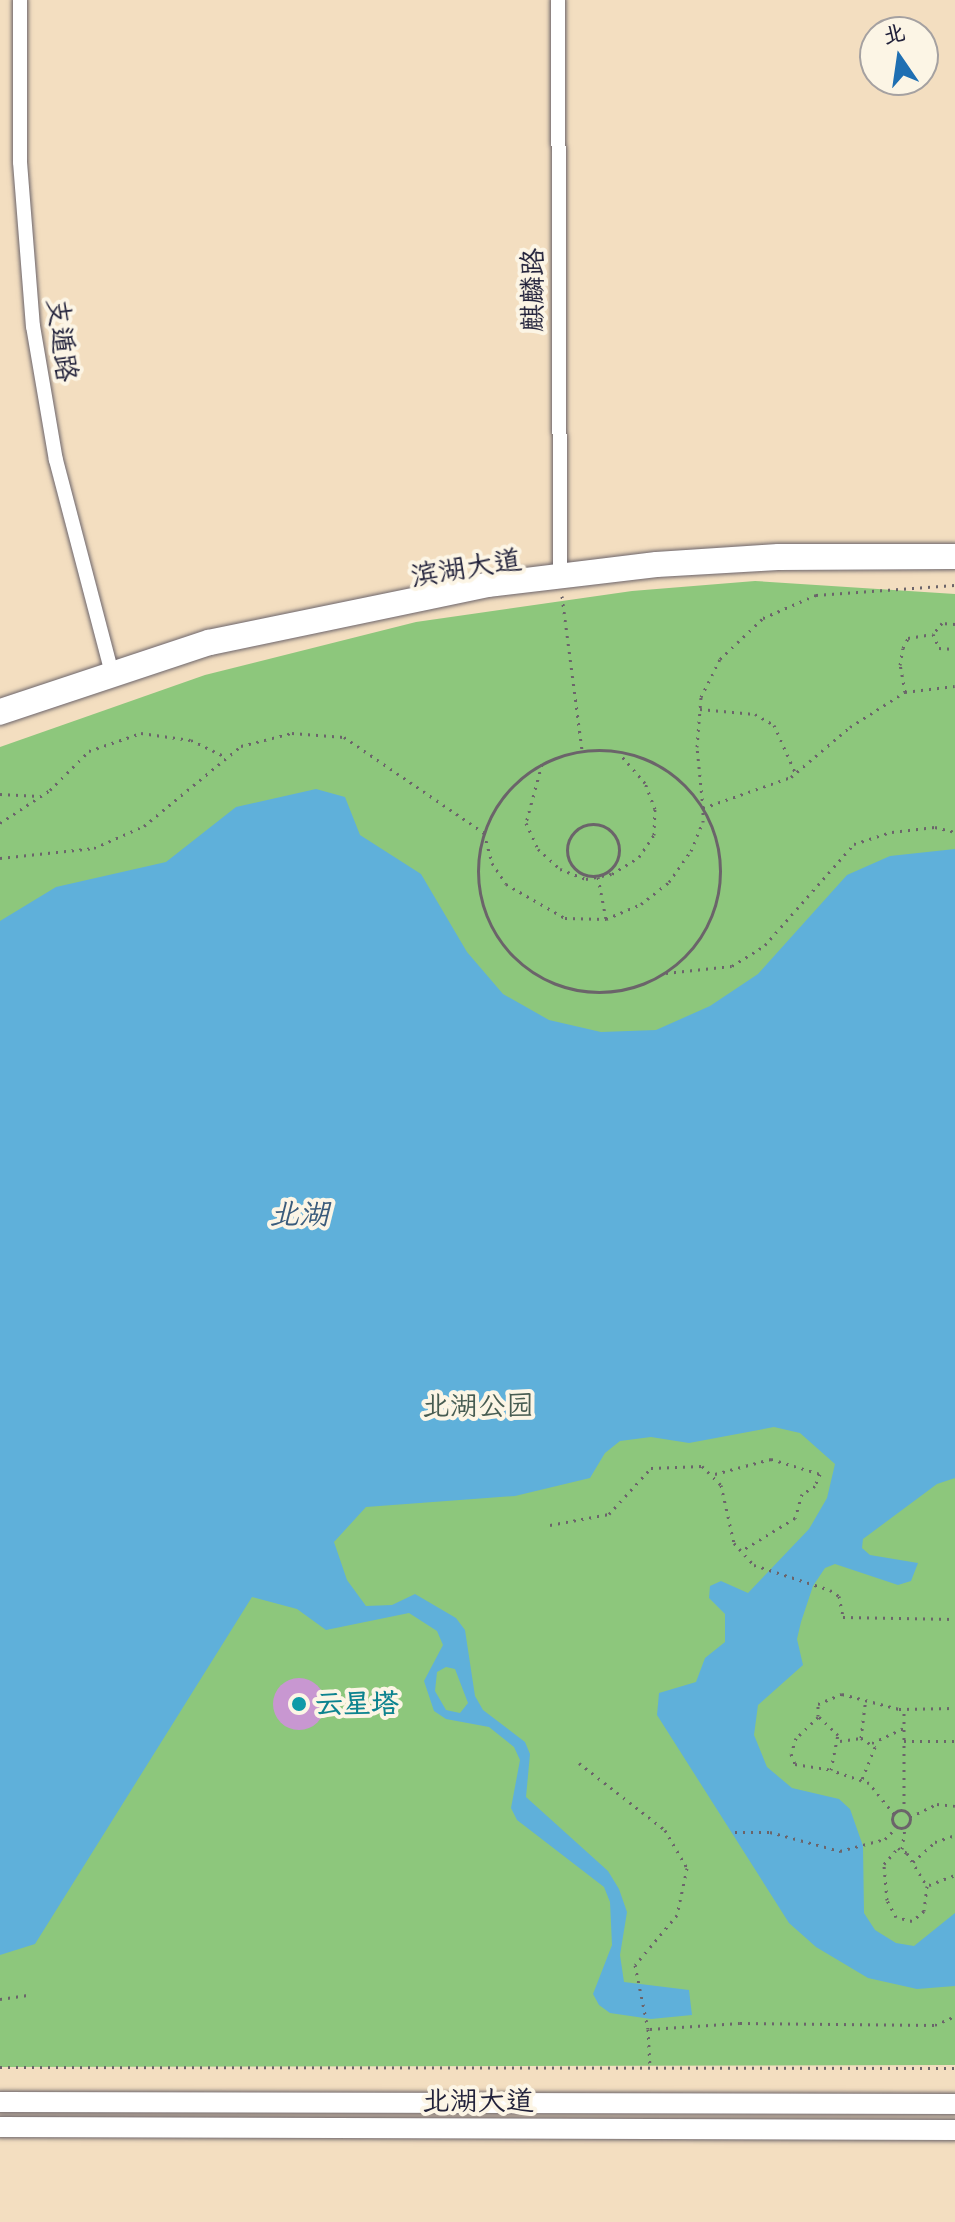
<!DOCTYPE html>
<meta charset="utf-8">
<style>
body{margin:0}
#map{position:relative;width:955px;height:2222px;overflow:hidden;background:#f3dec0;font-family:Sriracha,"LXGW WenKai TC",sans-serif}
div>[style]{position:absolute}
.green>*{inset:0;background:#8dc77c}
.water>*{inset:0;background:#5fb0da}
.building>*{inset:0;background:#c897d1}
.round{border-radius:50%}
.path>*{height:3px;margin-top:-1.5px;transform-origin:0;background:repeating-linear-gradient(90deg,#6b646a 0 2px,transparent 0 8px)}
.path>.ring{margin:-1.5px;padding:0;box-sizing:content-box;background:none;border:3px solid #6b646a;border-radius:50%}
.roads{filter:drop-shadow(0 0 2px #6b646a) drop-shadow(0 0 2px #6b646a)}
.street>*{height:14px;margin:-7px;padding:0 7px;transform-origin:7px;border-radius:7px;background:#fff}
.secondary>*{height:20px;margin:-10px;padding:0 10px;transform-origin:10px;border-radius:10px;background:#fff}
.dots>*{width:22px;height:22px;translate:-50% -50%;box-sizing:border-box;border:4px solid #fcf5e5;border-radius:50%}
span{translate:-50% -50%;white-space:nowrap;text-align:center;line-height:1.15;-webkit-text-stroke:8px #fcf5e5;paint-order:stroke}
.street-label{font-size:28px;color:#22223b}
.park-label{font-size:28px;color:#475c52}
.culture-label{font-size:28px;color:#0d838f;font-weight:700}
.left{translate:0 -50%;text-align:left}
.water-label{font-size:30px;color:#3a5b7b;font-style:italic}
.north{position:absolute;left:859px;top:16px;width:80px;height:80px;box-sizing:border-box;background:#fcf5e5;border:2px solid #a5a1a1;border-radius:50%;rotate:347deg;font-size:22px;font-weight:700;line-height:32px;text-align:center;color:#22223b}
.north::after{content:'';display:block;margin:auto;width:28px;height:36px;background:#1f6fb2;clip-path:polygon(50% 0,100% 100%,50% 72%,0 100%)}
</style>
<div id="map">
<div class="green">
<div style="clip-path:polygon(755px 581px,955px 594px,955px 2065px,0 2067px,0 747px,205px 675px,416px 622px,632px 591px)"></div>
</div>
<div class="water">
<div style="clip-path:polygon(evenodd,316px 789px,345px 797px,360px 835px,421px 874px,467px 952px,503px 994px,549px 1020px,601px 1032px,656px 1030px,710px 1006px,758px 974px,847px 875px,890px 856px,955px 849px,955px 1478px,937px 1484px,863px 1539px,862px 1548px,870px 1555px,918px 1563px,911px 1581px,898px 1585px,835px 1564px,825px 1568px,813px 1586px,801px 1622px,797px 1639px,803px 1665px,758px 1705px,754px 1735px,767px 1767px,792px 1788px,839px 1799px,850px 1809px,863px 1846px,864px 1913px,875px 1930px,896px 1943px,914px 1946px,955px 1913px,955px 1986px,917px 1989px,868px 1978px,816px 1947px,789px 1923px,657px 1715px,659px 1693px,696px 1682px,705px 1658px,725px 1642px,725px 1614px,709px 1598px,710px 1586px,721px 1581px,748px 1593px,809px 1529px,827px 1498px,835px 1464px,800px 1433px,774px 1427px,689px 1443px,651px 1437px,620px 1441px,605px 1453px,590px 1478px,515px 1496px,366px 1507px,334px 1542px,347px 1580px,366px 1606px,392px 1605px,415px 1594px,456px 1618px,465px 1630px,475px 1696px,483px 1710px,525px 1742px,530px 1754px,526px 1797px,608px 1871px,619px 1889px,627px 1912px,620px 1955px,624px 1982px,689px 1990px,692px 2015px,651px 2019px,610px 2013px,599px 2005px,593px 1994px,612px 1945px,610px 1902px,604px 1887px,517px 1820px,511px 1808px,520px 1760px,514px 1747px,489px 1727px,446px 1719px,434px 1711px,424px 1681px,443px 1645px,437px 1631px,409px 1613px,326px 1630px,297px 1609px,252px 1597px,35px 1944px,0 1955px,0 921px,56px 887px,166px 862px,236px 807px,316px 789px,446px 1667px,455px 1669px,468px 1703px,460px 1713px,446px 1710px,435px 1691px,437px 1672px,446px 1667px)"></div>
</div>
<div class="building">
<div class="round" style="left:273px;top:1678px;width:52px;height:52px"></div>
</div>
<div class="path">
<div style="left:562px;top:596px;width:156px;rotate:82.6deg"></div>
<div style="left:955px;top:624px;width:13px;rotate:-176deg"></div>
<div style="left:942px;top:623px;width:14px;rotate:129deg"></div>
<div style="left:933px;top:634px;width:15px;rotate:67deg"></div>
<div style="left:939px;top:648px;width:16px;rotate:4deg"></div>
<div style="left:905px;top:692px;width:27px;rotate:-100deg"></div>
<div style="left:900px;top:665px;width:17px;rotate:-80deg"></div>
<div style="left:903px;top:648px;width:11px;rotate:-63deg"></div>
<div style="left:908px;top:638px;width:25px;rotate:-9deg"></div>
<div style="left:700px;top:709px;width:55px;rotate:5.2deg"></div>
<div style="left:755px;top:714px;width:22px;rotate:30deg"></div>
<div style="left:774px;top:725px;width:51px;rotate:65.9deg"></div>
<div class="ring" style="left:478px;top:750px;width:239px;height:239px"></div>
<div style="left:542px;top:764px;width:61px;rotate:105.2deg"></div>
<div style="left:526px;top:823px;width:29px;rotate:65deg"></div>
<div style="left:538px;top:849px;width:30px;rotate:42deg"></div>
<div style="left:560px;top:869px;width:28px;rotate:21deg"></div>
<div style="left:586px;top:879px;width:26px;rotate:-11deg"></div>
<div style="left:612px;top:874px;width:32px;rotate:-32deg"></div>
<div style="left:639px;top:857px;width:27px;rotate:-56deg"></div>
<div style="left:654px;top:835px;width:26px;rotate:-88deg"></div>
<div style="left:655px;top:809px;width:28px;rotate:-111deg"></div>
<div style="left:645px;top:783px;width:38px;rotate:-131deg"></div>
<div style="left:0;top:794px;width:40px;rotate:2.9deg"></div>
<div style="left:703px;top:808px;width:61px;rotate:-95.6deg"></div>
<div style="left:697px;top:747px;width:50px;rotate:-85.4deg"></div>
<div style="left:701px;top:697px;width:42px;rotate:-63.4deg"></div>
<div style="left:720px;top:659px;width:59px;rotate:-43.6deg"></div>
<div style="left:763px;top:618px;width:58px;rotate:-23.5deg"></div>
<div style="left:816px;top:595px;width:139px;rotate:-4.1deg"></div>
<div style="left:0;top:823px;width:60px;rotate:-33.4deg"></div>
<div style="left:50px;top:790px;width:55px;rotate:-45deg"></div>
<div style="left:89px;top:751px;width:55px;rotate:-19.1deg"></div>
<div style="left:141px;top:733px;width:50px;rotate:8deg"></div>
<div style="left:191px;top:740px;width:39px;rotate:26deg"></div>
<div class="ring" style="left:567px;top:824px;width:49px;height:49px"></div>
<div style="left:0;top:858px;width:95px;rotate:-6.1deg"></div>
<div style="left:94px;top:848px;width:55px;rotate:-23.7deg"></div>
<div style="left:144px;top:826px;width:126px;rotate:-39.5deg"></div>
<div style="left:241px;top:746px;width:53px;rotate:-14.3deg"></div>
<div style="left:292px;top:733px;width:52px;rotate:4.4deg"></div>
<div style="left:344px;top:737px;width:170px;rotate:34.4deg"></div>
<div style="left:484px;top:833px;width:31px;rotate:75deg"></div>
<div style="left:492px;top:863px;width:25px;rotate:56deg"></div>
<div style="left:506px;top:884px;width:68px;rotate:30deg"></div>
<div style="left:565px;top:918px;width:41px;rotate:1.4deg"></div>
<div style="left:606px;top:919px;width:38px;rotate:-23deg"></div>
<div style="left:641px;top:904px;width:36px;rotate:-38deg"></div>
<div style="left:669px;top:882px;width:38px;rotate:-55deg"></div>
<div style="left:691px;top:851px;width:31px;rotate:-68deg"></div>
<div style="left:703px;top:822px;width:14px;rotate:-90deg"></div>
<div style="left:703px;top:808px;width:93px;rotate:-19.4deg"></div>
<div style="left:791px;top:777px;width:77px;rotate:-40.3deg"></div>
<div style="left:850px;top:727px;width:65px;rotate:-32.5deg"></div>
<div style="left:905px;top:692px;width:50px;rotate:-6.8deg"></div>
<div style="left:598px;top:877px;width:43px;rotate:79.2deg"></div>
<div style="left:666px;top:973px;width:66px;rotate:-6.1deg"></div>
<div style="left:732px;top:966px;width:39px;rotate:-32deg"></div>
<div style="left:765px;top:945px;width:135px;rotate:-48.6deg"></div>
<div style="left:854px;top:844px;width:40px;rotate:-18deg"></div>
<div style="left:892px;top:832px;width:43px;rotate:-6.6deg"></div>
<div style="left:935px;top:827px;width:21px;rotate:14deg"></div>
<div style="left:715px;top:1474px;width:58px;rotate:-15deg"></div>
<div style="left:771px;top:1459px;width:51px;rotate:17deg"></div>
<div style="left:820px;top:1474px;width:13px;rotate:113deg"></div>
<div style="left:815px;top:1486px;width:15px;rotate:148deg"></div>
<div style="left:802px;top:1494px;width:25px;rotate:106deg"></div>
<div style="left:795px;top:1518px;width:63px;rotate:148.6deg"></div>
<div style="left:550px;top:1525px;width:60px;rotate:-10.6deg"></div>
<div style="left:609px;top:1514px;width:62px;rotate:-47.6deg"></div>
<div style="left:651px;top:1468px;width:51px;rotate:-2.2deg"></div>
<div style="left:702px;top:1466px;width:27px;rotate:45deg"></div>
<div style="left:721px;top:1485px;width:59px;rotate:77.4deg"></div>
<div style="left:734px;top:1543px;width:30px;rotate:48deg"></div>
<div style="left:754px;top:1565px;width:80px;rotate:18.2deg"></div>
<div style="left:830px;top:1590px;width:11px;rotate:34deg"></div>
<div style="left:839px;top:1596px;width:21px;rotate:79deg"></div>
<div style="left:843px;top:1617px;width:112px;rotate:1deg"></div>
<div style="left:818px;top:1717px;width:30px;rotate:136deg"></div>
<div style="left:796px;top:1738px;width:17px;rotate:107deg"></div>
<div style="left:791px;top:1754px;width:11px;rotate:68deg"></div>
<div style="left:795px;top:1764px;width:36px;rotate:9deg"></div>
<div style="left:861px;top:1738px;width:39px;rotate:-83deg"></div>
<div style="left:840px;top:1741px;width:21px;rotate:-8deg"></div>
<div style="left:861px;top:1738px;width:17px;rotate:33deg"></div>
<div style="left:875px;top:1747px;width:35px;rotate:112deg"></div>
<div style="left:904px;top:1741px;width:51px"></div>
<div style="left:872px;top:1743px;width:35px;rotate:-25deg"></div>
<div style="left:579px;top:1763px;width:109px;rotate:37.9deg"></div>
<div style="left:665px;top:1830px;width:44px;rotate:59.9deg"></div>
<div style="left:687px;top:1868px;width:48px;rotate:102deg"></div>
<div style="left:677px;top:1915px;width:65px;rotate:130deg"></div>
<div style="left:635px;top:1965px;width:65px;rotate:78.5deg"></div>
<div style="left:648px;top:2029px;width:39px;rotate:87deg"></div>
<div class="ring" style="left:892px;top:1810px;width:15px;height:15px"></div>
<div style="left:904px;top:1811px;width:102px;rotate:-90deg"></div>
<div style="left:894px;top:1814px;width:40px;rotate:-129deg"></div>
<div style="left:869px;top:1783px;width:40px;rotate:-161.1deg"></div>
<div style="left:831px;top:1770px;width:36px;rotate:-79deg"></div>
<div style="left:838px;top:1735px;width:28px;rotate:-136deg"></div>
<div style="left:818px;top:1716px;width:12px;rotate:-90deg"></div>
<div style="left:818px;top:1704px;width:26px;rotate:-23deg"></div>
<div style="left:842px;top:1694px;width:59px;rotate:14.7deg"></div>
<div style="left:899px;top:1709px;width:56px;rotate:-1deg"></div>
<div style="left:910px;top:1817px;width:30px;rotate:-26deg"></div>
<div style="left:937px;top:1804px;width:18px;rotate:6deg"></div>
<div style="left:735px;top:1832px;width:35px"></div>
<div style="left:770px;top:1832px;width:73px;rotate:15.2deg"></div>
<div style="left:840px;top:1851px;width:47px;rotate:-14.9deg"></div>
<div style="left:885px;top:1839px;width:17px;rotate:-45deg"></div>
<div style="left:898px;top:1848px;width:10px;rotate:29deg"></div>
<div style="left:907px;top:1853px;width:39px;rotate:59deg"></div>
<div style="left:927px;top:1886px;width:25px;rotate:97deg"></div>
<div style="left:924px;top:1911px;width:16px;rotate:140deg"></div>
<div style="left:912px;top:1921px;width:16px;rotate:-166deg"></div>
<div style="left:896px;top:1917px;width:19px;rotate:-118deg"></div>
<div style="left:887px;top:1900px;width:36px;rotate:-95deg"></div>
<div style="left:884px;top:1864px;width:21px;rotate:-49deg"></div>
<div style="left:902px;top:1849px;width:22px;rotate:-82deg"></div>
<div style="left:913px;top:1862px;width:30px;rotate:-42deg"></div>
<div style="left:935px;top:1842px;width:21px;rotate:-19deg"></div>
<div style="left:929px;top:1885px;width:28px;rotate:-21deg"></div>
<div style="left:0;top:1999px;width:28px;rotate:-8deg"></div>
<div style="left:650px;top:2029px;width:90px;rotate:-3.8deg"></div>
<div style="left:740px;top:2023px;width:195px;rotate:0.6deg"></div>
<div style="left:935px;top:2025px;width:22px;rotate:-24deg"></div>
<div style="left:0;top:2067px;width:955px;rotate:0.06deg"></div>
</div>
<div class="roads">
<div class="street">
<div style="left:20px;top:0;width:162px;rotate:90deg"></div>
<div style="left:20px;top:162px;width:165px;rotate:85.5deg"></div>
<div style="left:33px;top:326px;width:136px;rotate:80.3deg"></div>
<div style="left:56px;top:460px;width:221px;rotate:75.3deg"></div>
<div style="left:558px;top:0;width:576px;rotate:89.8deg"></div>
<div style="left:0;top:706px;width:219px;rotate:-18.4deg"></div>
<div style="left:208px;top:637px;width:283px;rotate:-11.6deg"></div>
<div style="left:485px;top:580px;width:172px;rotate:-7deg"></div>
<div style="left:656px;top:559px;width:122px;rotate:-3.8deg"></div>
<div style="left:778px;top:551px;width:177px"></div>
<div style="left:0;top:718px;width:222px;rotate:-18.4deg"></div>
<div style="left:211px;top:648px;width:283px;rotate:-11.8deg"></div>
<div style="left:488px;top:590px;width:170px;rotate:-6.7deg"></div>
<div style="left:657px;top:570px;width:121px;rotate:-3.3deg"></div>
<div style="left:778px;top:563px;width:177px;rotate:-0.3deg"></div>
</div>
<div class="secondary">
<div style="left:0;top:2102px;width:955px;rotate:0.12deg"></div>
<div style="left:0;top:2127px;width:955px;rotate:0.18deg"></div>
</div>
</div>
<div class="dots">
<div style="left:299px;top:1704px;background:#0f9aa8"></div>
</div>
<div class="street-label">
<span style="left:533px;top:290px;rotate:-90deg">麒麟路</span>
<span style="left:62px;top:340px;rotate:83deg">支遁路</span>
<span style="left:466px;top:568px;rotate:-9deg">滨湖大道</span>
<span style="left:478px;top:2101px">北湖大道</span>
</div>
<div class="park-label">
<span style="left:478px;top:1406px">北湖公园</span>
</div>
<div class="culture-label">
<span class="left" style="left:315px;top:1704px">云星塔</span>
</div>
<div class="water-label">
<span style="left:299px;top:1214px">北湖</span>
</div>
<div class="north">北</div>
</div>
